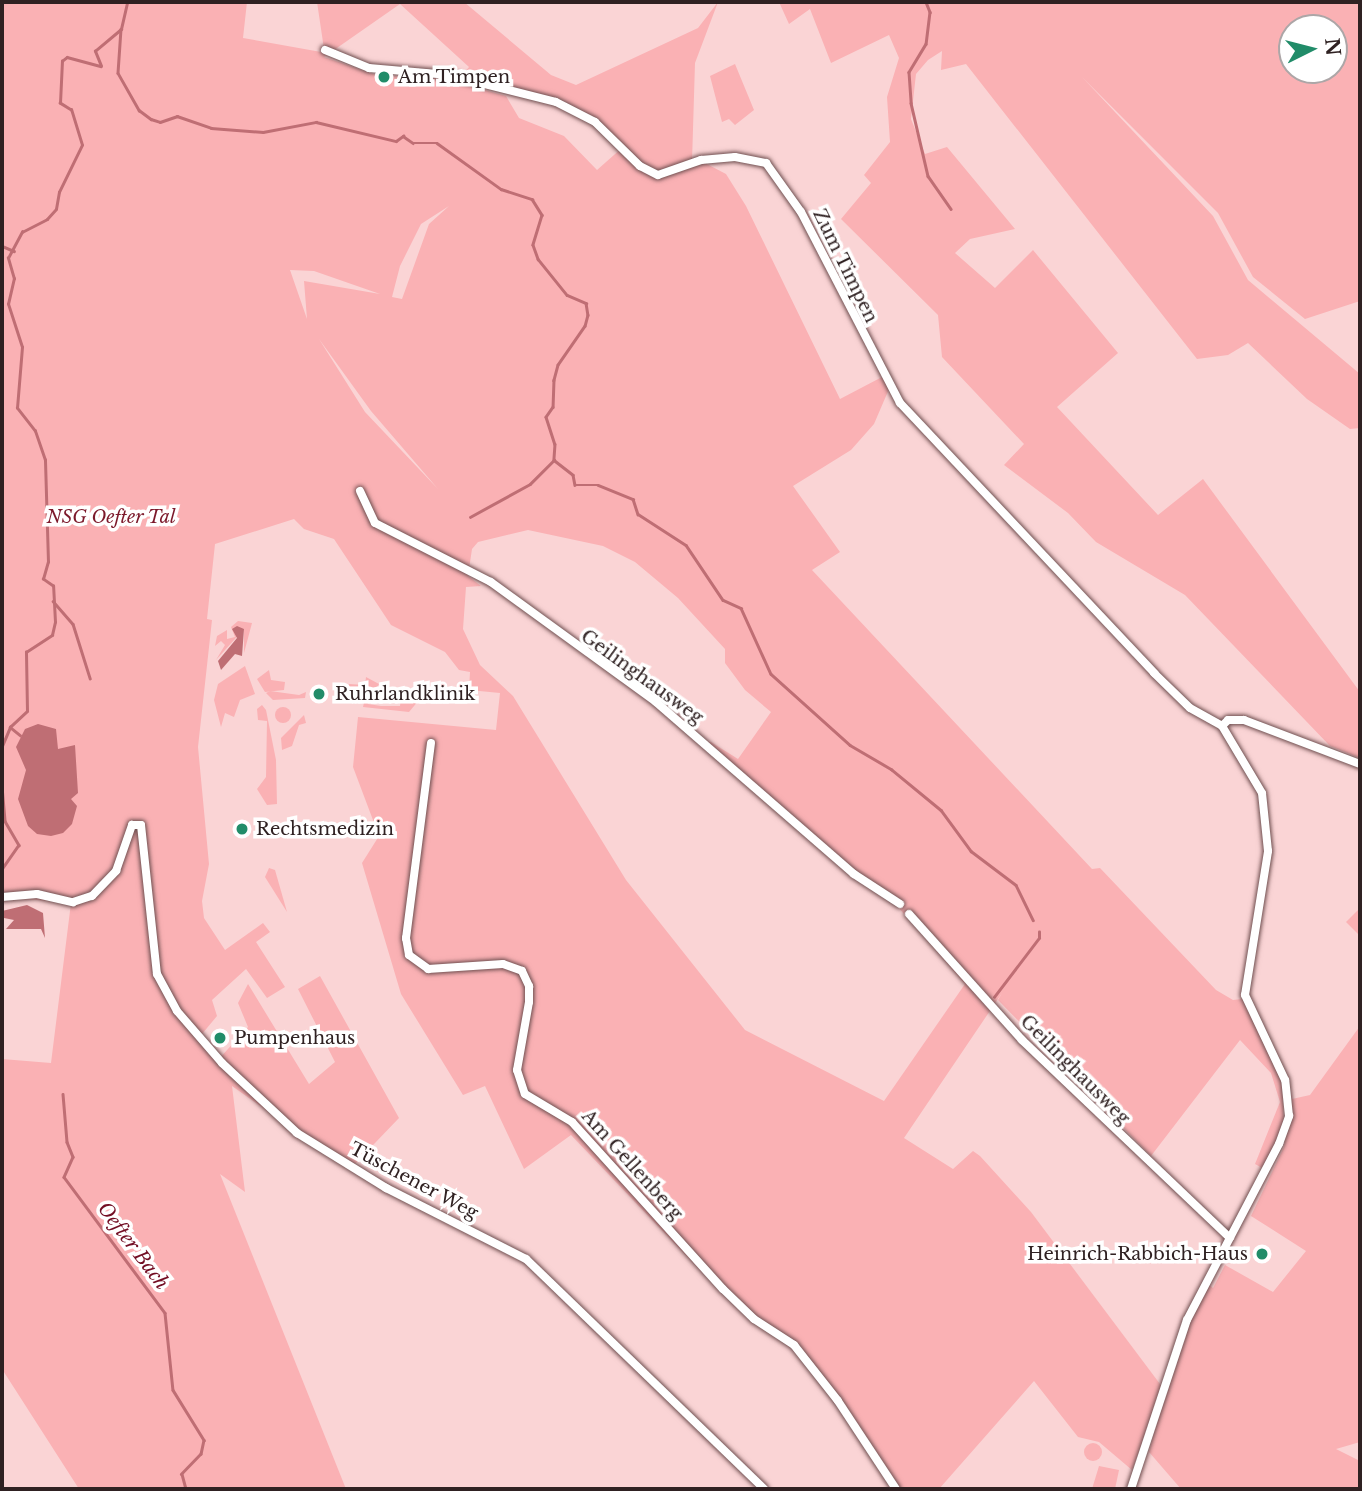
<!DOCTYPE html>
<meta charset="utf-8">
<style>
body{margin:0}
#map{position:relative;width:1362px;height:1491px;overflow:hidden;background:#fad4d5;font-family:"Libre Baskerville",serif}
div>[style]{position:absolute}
.green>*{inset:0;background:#fab1b4}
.round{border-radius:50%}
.water>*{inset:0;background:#bf6e74}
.stream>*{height:2.5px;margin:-1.25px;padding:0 1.25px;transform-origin:1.25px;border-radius:1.25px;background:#bf6e74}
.roads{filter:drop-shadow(0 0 2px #6f4f50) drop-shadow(0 0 2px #6f4f50)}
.street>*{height:8px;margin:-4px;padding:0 4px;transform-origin:4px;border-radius:4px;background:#fff}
.dots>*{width:19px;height:19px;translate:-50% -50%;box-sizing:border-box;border:4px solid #fff;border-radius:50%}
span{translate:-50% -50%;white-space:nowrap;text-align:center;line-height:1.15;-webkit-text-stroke:7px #fff;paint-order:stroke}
.poi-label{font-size:18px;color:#2f2122}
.left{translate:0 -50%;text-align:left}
.right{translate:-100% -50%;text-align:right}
.street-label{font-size:18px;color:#2f2122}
.park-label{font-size:18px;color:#7c192b;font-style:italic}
.water-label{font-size:19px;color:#730e24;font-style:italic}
.frame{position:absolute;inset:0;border:4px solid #2f2122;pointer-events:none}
.north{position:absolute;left:1278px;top:14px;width:70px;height:70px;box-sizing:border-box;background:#fff;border:2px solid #aca6a7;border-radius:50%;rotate:84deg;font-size:19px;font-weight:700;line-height:28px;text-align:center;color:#2f2122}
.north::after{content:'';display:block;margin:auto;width:24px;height:32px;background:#218c69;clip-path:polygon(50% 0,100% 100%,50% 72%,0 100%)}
</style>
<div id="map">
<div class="green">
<div style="clip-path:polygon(evenodd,2px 2px,247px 2px,243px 38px,321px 52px,324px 49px,317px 2px,464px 2px,551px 75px,576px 85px,698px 28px,718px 2px,695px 63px,692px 162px,701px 161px,726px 174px,746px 206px,840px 399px,882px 377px,889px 389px,874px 424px,851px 450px,793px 486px,840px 552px,812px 570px,1092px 869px,1100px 868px,1216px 990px,1233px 1000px,1242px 999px,1282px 1081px,1284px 1128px,1264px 1169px,1255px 1164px,1280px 1102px,1271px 1073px,1240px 1040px,1151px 1156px,998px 1000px,1002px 993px,904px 1138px,953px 1169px,973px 1151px,980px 1156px,1031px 1212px,1163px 1388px,1132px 1470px,1099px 1442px,1078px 1437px,1034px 1381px,939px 1489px,897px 1489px,789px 1337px,756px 1319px,718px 1289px,571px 1135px,524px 1169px,485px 1086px,463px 1095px,401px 994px,362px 863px,379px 836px,353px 767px,358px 717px,496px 730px,500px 693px,469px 690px,470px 672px,459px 670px,445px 652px,391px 625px,334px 539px,304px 529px,294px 519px,215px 544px,207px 619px,212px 620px,198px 747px,209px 864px,202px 901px,204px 918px,225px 950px,263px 923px,270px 932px,256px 942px,285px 987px,267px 998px,246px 969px,212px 1000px,217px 1016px,197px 1040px,217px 1061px,248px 1027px,238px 1003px,248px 984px,309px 1084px,335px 1062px,298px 989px,320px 976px,399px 1118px,350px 1169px,232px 1086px,245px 1192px,220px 1174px,346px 1489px,79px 1489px,2px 1369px,2px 1059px,51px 1063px,71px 903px,2px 897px,2px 2px,400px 4px,469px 67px,464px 73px,566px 102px,597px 121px,623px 147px,597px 170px,564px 136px,519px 118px,506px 96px,445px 79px,376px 75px,324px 57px,400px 4px,2px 2px,449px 206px,429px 224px,402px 299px,392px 297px,400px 266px,421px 224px,449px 206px,2px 2px,290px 270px,314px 271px,380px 294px,304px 281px,307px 319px,290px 270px,2px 2px,319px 339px,371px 411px,438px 489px,365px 412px,319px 339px,2px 2px,528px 530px,603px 546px,635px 562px,678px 598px,725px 649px,725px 663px,745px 690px,771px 712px,738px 759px,711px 742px,701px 743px,842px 867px,891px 899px,965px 984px,884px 1101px,745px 1030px,626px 880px,513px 696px,480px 665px,463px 629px,466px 587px,481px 586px,468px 576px,472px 549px,478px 542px,528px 530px)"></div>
<div style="clip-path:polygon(evenodd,779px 2px,1360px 2px,1360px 301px,1305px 319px,1253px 277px,1218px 213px,1082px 77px,1213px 216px,1248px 280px,1360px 374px,1360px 428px,1350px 429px,1307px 399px,1248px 343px,1228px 355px,1197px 359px,966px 64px,941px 70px,942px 51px,928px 60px,916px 74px,911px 119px,925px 154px,947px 147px,1015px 229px,970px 239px,955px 253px,995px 288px,1033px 250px,1118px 353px,1057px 407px,1158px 515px,1203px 479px,1360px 692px,1360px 758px,1330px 746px,1185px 595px,1096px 542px,1068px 513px,1004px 465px,1024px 444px,942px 357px,938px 315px,841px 219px,871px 183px,864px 175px,890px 142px,887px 97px,899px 58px,889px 35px,831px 63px,810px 9px,789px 24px,779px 2px,1292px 28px,1334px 28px,1334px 70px,1292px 70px,1292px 28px)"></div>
<div style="clip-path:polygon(735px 64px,754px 110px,735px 125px,729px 119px,722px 122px,710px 76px)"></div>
<div style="clip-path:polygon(238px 621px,252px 623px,244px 653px,244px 629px,216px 660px,225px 645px,221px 641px,215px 646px,217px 636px,227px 630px,227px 639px,235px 637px,231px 627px)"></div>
<div style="clip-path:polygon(245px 666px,255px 694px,240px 700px,234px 717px,225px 713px,221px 727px,214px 700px,218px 684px)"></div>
<div style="clip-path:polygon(269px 670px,271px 680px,285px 682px,284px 690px,265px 692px,257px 679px)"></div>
<div style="clip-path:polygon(366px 677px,379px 684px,374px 692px,348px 692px,349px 684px,365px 685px)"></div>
<div style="clip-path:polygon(270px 691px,299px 695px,306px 692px,305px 698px,273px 700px,266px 693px)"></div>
<div style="clip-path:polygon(365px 698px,368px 704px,381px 706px,400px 706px,401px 698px,419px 700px,409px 712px,363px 707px)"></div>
<div style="clip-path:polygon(262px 705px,266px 710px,276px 760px,277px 804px,267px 805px,257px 789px,266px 777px,267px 721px,258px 720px,257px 709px)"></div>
<div class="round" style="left:275px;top:707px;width:16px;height:16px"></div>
<div style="clip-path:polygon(304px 715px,306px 723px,299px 725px,292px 746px,282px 750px,281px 738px)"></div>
<div style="clip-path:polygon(269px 868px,275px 870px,287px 912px,265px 877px)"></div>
<div style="clip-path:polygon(1360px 908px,1360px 936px,1346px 922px)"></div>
<div style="clip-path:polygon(1360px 1026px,1360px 1442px,1336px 1449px,1360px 1461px,1360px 1489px,1181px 1489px,1149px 1452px,1175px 1353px,1208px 1284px,1213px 1288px,1225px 1265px,1273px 1292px,1306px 1251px,1251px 1216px,1284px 1147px,1292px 1099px,1310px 1095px)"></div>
<div class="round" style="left:1084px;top:1443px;width:18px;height:18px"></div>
<div style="clip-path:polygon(1099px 1466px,1119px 1470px,1115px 1489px,1092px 1489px)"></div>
</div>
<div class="water">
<div style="clip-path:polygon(237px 626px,244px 629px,242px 656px,235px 654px,221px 670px,218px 661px,237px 638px,232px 629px)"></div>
<div style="clip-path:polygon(38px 724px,56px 729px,58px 749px,75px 745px,78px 793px,71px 799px,77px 806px,72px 824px,63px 833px,51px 836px,37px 834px,28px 826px,18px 799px,26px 770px,16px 747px,25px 729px)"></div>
<div style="clip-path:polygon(27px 905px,43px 913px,45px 938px,41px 929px,6px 929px,14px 920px,4px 918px,2px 911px)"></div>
</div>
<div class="stream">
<div style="left:926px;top:2px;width:11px;rotate:68deg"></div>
<div style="left:930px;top:12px;width:32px;rotate:97deg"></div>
<div style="left:926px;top:44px;width:33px;rotate:121deg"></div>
<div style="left:909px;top:72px;width:31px;rotate:86deg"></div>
<div style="left:911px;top:103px;width:75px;rotate:76.9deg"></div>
<div style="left:928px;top:176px;width:40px;rotate:55.1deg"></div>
<div style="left:121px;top:29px;width:44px;rotate:93.9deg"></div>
<div style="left:118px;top:73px;width:43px;rotate:60.4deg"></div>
<div style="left:139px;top:110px;width:15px;rotate:37deg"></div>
<div style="left:151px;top:119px;width:9px;rotate:18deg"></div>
<div style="left:160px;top:122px;width:18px;rotate:-19deg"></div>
<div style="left:177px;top:116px;width:36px;rotate:19deg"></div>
<div style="left:211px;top:128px;width:52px;rotate:4.4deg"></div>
<div style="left:263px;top:132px;width:54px;rotate:-10.7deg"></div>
<div style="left:316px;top:122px;width:82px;rotate:13.4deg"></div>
<div style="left:396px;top:141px;width:9px;rotate:-36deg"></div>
<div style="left:403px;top:136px;width:12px;rotate:35deg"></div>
<div style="left:413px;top:143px;width:24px"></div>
<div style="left:437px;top:143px;width:79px;rotate:35.7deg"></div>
<div style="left:501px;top:189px;width:33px;rotate:18deg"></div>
<div style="left:532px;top:199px;width:19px;rotate:58deg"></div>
<div style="left:542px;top:215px;width:31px;rotate:107deg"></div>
<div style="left:533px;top:245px;width:15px;rotate:70deg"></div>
<div style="left:538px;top:259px;width:46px;rotate:51.1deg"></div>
<div style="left:567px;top:295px;width:21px;rotate:23deg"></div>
<div style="left:586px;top:303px;width:12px;rotate:81deg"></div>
<div style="left:588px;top:315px;width:11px;rotate:105deg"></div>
<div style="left:585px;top:326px;width:47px;rotate:124.7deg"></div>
<div style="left:558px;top:365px;width:16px;rotate:105deg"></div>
<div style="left:554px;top:380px;width:27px;rotate:92deg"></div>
<div style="left:553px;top:407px;width:12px;rotate:125deg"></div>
<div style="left:546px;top:417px;width:28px;rotate:72deg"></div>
<div style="left:555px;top:444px;width:16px;rotate:94deg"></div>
<div style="left:554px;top:460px;width:24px;rotate:38deg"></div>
<div style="left:573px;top:475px;width:10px;rotate:79deg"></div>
<div style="left:575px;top:485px;width:23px"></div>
<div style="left:598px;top:485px;width:38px;rotate:22deg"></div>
<div style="left:633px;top:499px;width:16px;rotate:72deg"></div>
<div style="left:638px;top:514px;width:57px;rotate:32.9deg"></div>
<div style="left:686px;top:545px;width:66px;rotate:56.1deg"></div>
<div style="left:723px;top:600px;width:20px;rotate:24deg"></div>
<div style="left:741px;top:608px;width:72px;rotate:65.6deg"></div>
<div style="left:771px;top:674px;width:106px;rotate:41.9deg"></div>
<div style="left:850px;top:745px;width:48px;rotate:30.3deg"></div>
<div style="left:891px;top:769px;width:65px;rotate:39.4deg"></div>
<div style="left:941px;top:810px;width:51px;rotate:53.8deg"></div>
<div style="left:971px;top:851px;width:56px;rotate:37.1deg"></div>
<div style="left:1016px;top:885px;width:39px;rotate:64deg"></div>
<div style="left:2px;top:246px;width:13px;rotate:23deg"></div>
<div style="left:470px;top:517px;width:68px;rotate:-28.8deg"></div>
<div style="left:530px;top:484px;width:34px;rotate:-45deg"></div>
<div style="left:53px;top:601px;width:30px;rotate:49deg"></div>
<div style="left:73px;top:624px;width:57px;rotate:72.5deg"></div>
<div style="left:10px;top:727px;width:13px;rotate:39deg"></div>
<div style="left:2px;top:746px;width:21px;rotate:-67deg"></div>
<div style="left:10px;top:727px;width:23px;rotate:-43deg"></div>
<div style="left:27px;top:711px;width:59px;rotate:-91deg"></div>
<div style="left:26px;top:652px;width:31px;rotate:-33deg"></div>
<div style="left:52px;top:635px;width:13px;rotate:-77deg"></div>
<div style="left:55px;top:622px;width:36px;rotate:-93deg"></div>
<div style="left:53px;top:586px;width:12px;rotate:-145deg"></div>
<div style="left:43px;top:579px;width:18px;rotate:-74deg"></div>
<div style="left:48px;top:562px;width:102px;rotate:-91.7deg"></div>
<div style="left:45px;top:460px;width:31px;rotate:-109deg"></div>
<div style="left:35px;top:431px;width:29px;rotate:-128deg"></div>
<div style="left:17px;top:408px;width:61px;rotate:-85.3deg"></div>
<div style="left:22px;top:347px;width:45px;rotate:-108deg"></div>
<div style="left:8px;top:304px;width:26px;rotate:-77deg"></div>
<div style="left:14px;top:279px;width:22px;rotate:-106deg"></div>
<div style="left:8px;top:258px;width:30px;rotate:-62deg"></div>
<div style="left:22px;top:232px;width:28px;rotate:-27deg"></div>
<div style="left:47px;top:219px;width:13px;rotate:-48deg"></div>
<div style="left:56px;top:209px;width:17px;rotate:-80deg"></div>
<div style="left:59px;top:192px;width:52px;rotate:-63.9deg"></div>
<div style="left:82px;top:145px;width:37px;rotate:-107deg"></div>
<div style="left:71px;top:110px;width:13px;rotate:-148deg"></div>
<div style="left:60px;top:103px;width:42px;rotate:-87.3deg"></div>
<div style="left:62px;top:61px;width:6px;rotate:-39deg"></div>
<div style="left:67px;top:57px;width:35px;rotate:15deg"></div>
<div style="left:101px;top:66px;width:16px;rotate:-112deg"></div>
<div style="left:95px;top:51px;width:34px;rotate:-40deg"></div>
<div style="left:121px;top:29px;width:28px;rotate:-77deg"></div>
<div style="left:2px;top:786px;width:35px;rotate:85deg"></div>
<div style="left:5px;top:821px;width:28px;rotate:60deg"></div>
<div style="left:19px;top:845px;width:29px;rotate:125deg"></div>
<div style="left:994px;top:997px;width:74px;rotate:-52.7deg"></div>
<div style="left:1039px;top:938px;width:6px;rotate:-90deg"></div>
<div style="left:63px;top:1094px;width:48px;rotate:85.2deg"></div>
<div style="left:67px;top:1142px;width:16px;rotate:68deg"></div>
<div style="left:73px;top:1157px;width:22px;rotate:114deg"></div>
<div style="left:64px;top:1177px;width:169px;rotate:53.4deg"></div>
<div style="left:165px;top:1313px;width:77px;rotate:84.1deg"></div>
<div style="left:173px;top:1390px;width:59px;rotate:58.2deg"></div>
<div style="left:204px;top:1440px;width:14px;rotate:102deg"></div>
<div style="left:201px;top:1454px;width:28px;rotate:134deg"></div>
<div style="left:182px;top:1474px;width:16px;rotate:75deg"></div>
</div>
<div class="roads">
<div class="street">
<div style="left:325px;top:50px;width:48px;rotate:22.2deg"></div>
<div style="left:369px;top:68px;width:80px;rotate:5deg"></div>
<div style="left:449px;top:75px;width:110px;rotate:14.2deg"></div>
<div style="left:556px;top:102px;width:44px;rotate:27.1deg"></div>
<div style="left:595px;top:122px;width:63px;rotate:44.4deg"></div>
<div style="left:640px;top:166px;width:20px;rotate:27deg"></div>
<div style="left:658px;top:175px;width:46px;rotate:-19.2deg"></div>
<div style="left:701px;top:160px;width:34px;rotate:-5deg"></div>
<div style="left:735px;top:157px;width:32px;rotate:11deg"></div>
<div style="left:766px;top:163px;width:60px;rotate:54.5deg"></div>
<div style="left:801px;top:212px;width:215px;rotate:62.6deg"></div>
<div style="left:900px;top:403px;width:371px;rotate:46.7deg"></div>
<div style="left:1154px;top:673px;width:50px;rotate:44.2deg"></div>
<div style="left:1190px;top:708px;width:37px;rotate:29deg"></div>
<div style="left:360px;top:491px;width:35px;rotate:65deg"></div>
<div style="left:375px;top:523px;width:130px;rotate:27deg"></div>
<div style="left:491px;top:582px;width:204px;rotate:36deg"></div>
<div style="left:656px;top:702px;width:262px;rotate:41deg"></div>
<div style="left:854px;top:874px;width:55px;rotate:33.1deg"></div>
<div style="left:1222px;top:726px;width:8px;rotate:-45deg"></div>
<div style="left:1228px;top:720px;width:16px"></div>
<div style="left:1244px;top:720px;width:124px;rotate:20.8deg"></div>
<div style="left:431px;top:743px;width:197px;rotate:97.3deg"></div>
<div style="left:406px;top:938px;width:17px;rotate:80deg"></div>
<div style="left:409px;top:955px;width:24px;rotate:36deg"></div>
<div style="left:428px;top:969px;width:75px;rotate:-3.8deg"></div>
<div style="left:503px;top:964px;width:20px;rotate:20deg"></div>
<div style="left:522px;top:971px;width:17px;rotate:65deg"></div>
<div style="left:529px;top:986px;width:16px;rotate:90deg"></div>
<div style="left:529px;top:1002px;width:69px;rotate:100deg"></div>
<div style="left:517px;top:1070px;width:25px;rotate:72deg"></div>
<div style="left:525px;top:1094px;width:55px;rotate:30.8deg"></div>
<div style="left:572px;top:1122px;width:225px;rotate:47.9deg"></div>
<div style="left:723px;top:1289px;width:43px;rotate:44.1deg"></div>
<div style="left:754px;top:1319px;width:48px;rotate:33deg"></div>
<div style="left:794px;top:1345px;width:71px;rotate:51.8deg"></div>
<div style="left:838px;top:1401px;width:105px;rotate:56.6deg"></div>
<div style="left:2px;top:897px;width:35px;rotate:-5deg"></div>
<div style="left:37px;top:894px;width:37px;rotate:13deg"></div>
<div style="left:73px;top:902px;width:20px;rotate:-18deg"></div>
<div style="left:92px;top:896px;width:35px;rotate:-46deg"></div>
<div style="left:116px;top:871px;width:49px;rotate:-70.8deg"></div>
<div style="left:132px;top:825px;width:9px"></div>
<div style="left:141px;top:825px;width:150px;rotate:83.9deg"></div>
<div style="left:157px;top:974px;width:42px;rotate:61.6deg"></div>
<div style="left:177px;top:1011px;width:69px;rotate:49.1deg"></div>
<div style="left:222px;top:1063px;width:103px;rotate:43deg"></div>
<div style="left:297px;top:1133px;width:105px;rotate:31.7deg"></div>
<div style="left:386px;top:1188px;width:157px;rotate:26.9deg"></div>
<div style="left:526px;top:1259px;width:331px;rotate:44deg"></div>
<div style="left:909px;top:914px;width:169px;rotate:48.1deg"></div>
<div style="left:1022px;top:1040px;width:287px;rotate:43.6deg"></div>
<div style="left:1131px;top:1489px;width:178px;rotate:-71.7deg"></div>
<div style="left:1187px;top:1320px;width:199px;rotate:-62.4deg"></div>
<div style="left:1279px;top:1144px;width:30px;rotate:-70deg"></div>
<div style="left:1289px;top:1116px;width:36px;rotate:-96deg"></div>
<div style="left:1285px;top:1080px;width:94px;rotate:-115.2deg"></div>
<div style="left:1245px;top:995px;width:146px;rotate:-80.9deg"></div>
<div style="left:1268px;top:851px;width:58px;rotate:-95.9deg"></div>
<div style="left:1262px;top:793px;width:78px;rotate:-120.8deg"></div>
</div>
</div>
<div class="dots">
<div style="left:384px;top:77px;background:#218c69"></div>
<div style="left:319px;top:694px;background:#218c69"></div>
<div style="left:242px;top:829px;background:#218c69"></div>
<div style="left:220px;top:1038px;background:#218c69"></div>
<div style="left:1262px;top:1254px;background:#218c69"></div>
</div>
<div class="poi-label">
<span class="left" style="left:398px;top:77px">Am Timpen</span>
<span class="left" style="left:335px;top:694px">Ruhrlandklinik</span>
<span class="left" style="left:256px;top:829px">Rechtsmedizin</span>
<span class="left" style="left:234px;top:1038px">Pumpenhaus</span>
<span class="right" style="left:1248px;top:1254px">Heinrich-Rabbich-Haus</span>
</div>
<div class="street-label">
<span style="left:845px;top:266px;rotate:64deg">Zum Timpen</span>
<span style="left:642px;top:677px;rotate:36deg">Geilinghausweg</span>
<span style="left:1075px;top:1070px;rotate:45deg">Geilinghausweg</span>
<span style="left:632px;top:1165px;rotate:48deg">Am Gellenberg</span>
<span style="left:414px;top:1181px;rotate:28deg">Tüschener Weg</span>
</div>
<div class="park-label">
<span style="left:111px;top:517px">NSG Oefter Tal</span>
</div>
<div class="water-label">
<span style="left:133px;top:1246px;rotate:53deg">Oefter Bach</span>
</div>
<div class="frame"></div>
<div class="north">N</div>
</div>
